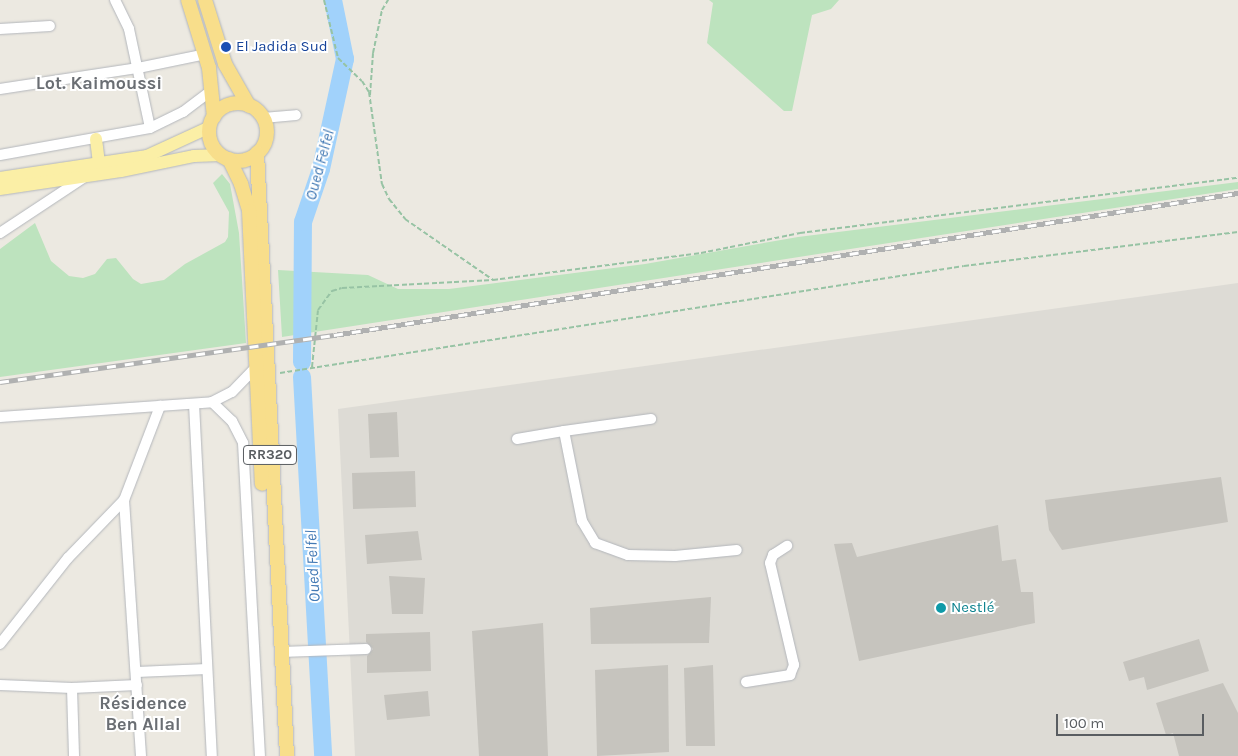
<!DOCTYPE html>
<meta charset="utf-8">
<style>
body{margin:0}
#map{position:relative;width:1238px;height:756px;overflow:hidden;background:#ece9e1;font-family:Karla,sans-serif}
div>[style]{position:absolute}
.industrial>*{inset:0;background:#dddbd5}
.green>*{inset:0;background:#bde3be}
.river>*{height:18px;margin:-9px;padding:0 9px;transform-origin:9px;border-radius:9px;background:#a1d2fb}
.building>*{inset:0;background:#c6c4be}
.path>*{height:2px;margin-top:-1px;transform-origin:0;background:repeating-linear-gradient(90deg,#97c3a4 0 5px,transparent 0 7.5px)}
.roads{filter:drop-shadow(0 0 1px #b3b6bb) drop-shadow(0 0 1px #b3b6bb)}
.minor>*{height:10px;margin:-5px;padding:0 5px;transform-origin:5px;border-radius:5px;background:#fff}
.major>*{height:12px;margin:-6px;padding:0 6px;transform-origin:6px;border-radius:6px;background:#fbefa6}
.highway>*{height:14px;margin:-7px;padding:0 7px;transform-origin:7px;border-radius:7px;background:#f8de8b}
.highway>.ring{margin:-7px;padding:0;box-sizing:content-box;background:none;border:14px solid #f8de8b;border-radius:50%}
.rail>*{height:5px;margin-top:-2.5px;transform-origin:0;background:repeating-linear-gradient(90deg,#fff 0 9px,#b0b1b1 0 18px);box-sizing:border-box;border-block:1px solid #b0b1b1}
.dots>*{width:14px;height:14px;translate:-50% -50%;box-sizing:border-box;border:2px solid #fff;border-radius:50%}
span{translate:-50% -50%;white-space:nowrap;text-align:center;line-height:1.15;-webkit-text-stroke:4px #fff;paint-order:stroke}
.shield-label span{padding:1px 4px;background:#fff;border:1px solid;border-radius:4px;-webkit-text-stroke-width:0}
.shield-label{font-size:14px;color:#595d61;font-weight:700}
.transit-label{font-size:15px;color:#164399}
.left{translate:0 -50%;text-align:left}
.culture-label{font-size:15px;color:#0d838f}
.water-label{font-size:16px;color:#4279b4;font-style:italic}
.quarter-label{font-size:18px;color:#6a6e73;font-weight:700}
.scale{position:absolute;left:1056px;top:714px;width:148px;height:22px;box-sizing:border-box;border:2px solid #595d61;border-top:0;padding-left:6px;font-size:15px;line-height:18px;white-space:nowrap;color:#595d61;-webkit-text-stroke:4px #fff;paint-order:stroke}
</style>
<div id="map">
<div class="industrial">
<div style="clip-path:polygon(1238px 283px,1238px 756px,355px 756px,338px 409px)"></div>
</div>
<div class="green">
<div style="clip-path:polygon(709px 0,839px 0,831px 9px,812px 15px,792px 111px,784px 111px,707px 43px,713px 3px)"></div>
<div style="clip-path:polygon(222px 174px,230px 184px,239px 233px,246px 343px,0 377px,0 249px,35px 223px,51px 261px,69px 276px,83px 278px,95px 274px,107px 259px,116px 258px,133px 279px,141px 284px,164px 280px,185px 264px,225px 242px,228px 237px,229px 212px,213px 183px)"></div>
<div style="clip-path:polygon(1238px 182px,1238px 189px,282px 337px,278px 270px,368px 275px,398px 289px,449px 289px,645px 264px,798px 237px)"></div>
</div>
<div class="river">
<div style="left:302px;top:362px;width:140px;rotate:-89.6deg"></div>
<div style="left:303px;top:222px;width:56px;rotate:-71.2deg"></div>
<div style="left:321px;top:169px;width:113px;rotate:-77.7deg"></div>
<div style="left:345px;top:59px;width:60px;rotate:-101.5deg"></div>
<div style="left:302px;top:377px;width:380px;rotate:86.8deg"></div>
</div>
<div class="building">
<div style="clip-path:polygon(397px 412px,399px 457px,370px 458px,368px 414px)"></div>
<div style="clip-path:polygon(415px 471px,416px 507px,353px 509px,352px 473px)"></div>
<div style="clip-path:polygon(1221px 477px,1228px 522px,1062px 550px,1049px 530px,1045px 500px)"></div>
<div style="clip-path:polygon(998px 525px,1002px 561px,1016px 559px,1021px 592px,1033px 592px,1035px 623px,859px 661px,834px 544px,852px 543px,857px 557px)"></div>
<div style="clip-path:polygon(418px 531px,422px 560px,367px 564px,365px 535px)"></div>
<div style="clip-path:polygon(389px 576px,425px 578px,423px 614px,392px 614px)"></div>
<div style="clip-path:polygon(711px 597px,709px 643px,591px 644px,590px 608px)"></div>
<div style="clip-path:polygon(543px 623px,548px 756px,479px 756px,472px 631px)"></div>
<div style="clip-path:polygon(430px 632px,431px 671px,367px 673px,367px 656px,373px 649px,366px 642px,366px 634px)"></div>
<div style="clip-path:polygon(1199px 639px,1209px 671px,1147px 690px,1144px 677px,1129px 681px,1123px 662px)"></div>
<div style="clip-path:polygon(668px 665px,669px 752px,597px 756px,595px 670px)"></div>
<div style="clip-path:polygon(713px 665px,715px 746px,686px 746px,684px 668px)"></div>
<div style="clip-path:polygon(1223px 683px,1238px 713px,1238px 756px,1179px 756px,1173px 733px,1166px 735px,1156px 703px)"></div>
<div style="clip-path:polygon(428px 691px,430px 716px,387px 720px,384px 695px)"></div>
</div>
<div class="path">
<div style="left:324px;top:0;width:60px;rotate:76.4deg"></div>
<div style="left:338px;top:58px;width:33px;rotate:44deg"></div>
<div style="left:362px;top:81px;width:13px;rotate:58deg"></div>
<div style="left:369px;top:92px;width:93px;rotate:82deg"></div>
<div style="left:382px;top:184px;width:17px;rotate:65deg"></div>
<div style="left:389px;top:199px;width:26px;rotate:51deg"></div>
<div style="left:405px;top:219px;width:107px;rotate:34.7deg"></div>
<div style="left:370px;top:95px;width:42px;rotate:-85.9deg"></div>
<div style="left:373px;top:53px;width:44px;rotate:-78.2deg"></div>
<div style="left:382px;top:10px;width:12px;rotate:-59deg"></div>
<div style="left:312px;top:367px;width:57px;rotate:-84deg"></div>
<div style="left:318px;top:310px;width:24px;rotate:-54deg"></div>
<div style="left:332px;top:291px;width:10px;rotate:-17deg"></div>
<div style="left:342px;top:288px;width:151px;rotate:-3deg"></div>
<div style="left:493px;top:280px;width:210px;rotate:-7.4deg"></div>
<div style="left:701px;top:253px;width:101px;rotate:-11.4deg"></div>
<div style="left:800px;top:233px;width:441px;rotate:-7.2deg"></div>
<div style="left:280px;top:373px;width:692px;rotate:-8.89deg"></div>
<div style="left:964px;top:266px;width:276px;rotate:-7.1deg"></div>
</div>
<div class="roads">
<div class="minor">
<div style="left:115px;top:0;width:32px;rotate:64deg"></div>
<div style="left:129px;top:29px;width:101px;rotate:78deg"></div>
<div style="left:0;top:29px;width:50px;rotate:-3.4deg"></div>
<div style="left:0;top:89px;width:140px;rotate:-8.7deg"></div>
<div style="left:138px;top:68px;width:69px;rotate:-11.6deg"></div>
<div style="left:263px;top:118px;width:33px;rotate:-5deg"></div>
<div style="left:0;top:155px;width:152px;rotate:-10.2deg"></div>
<div style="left:150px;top:128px;width:37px;rotate:-26deg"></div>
<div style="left:183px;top:112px;width:36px;rotate:-37deg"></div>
<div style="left:0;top:233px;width:100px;rotate:-33.5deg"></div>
<div style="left:212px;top:402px;width:28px;rotate:44deg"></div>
<div style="left:232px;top:421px;width:25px;rotate:63deg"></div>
<div style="left:243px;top:443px;width:313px;rotate:86.9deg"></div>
<div style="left:194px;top:404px;width:352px;rotate:87.1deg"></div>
<div style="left:0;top:417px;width:213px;rotate:-4deg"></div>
<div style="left:212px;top:402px;width:22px;rotate:-27deg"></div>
<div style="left:232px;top:392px;width:33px;rotate:-46deg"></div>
<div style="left:564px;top:431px;width:88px;rotate:-7.9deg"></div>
<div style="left:517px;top:439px;width:48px;rotate:-9.7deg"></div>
<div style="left:564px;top:431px;width:92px;rotate:78.7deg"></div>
<div style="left:582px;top:521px;width:26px;rotate:59deg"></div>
<div style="left:595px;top:543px;width:35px;rotate:20deg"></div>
<div style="left:628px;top:555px;width:47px;rotate:1.2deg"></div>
<div style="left:675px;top:556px;width:62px;rotate:-5.5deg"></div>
<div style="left:124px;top:500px;width:257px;rotate:86.2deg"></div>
<div style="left:0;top:644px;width:110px;rotate:-51.7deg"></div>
<div style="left:68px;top:558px;width:81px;rotate:-46deg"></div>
<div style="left:124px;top:500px;width:101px;rotate:-69deg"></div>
<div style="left:281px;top:652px;width:85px;rotate:-2deg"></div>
<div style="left:137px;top:672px;width:70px;rotate:-2.5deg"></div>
<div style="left:746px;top:682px;width:45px;rotate:-9deg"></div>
<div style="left:790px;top:675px;width:11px;rotate:-68deg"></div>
<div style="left:794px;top:665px;width:105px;rotate:-103.2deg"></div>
<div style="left:770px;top:563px;width:9px;rotate:-69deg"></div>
<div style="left:773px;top:555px;width:17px;rotate:-33deg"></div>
<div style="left:0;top:685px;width:72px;rotate:2.4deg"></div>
<div style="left:72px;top:688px;width:65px;rotate:-2.6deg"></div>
<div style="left:72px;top:688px;width:68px;rotate:88.3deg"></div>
</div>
<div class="major">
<div style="left:96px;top:139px;width:25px;rotate:83deg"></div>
<div style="left:0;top:178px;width:149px;rotate:-8.5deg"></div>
<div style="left:147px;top:156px;width:69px;rotate:-24.7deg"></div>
<div style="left:0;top:189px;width:122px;rotate:-8.5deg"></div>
<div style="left:121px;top:171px;width:75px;rotate:-11.6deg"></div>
<div style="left:194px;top:156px;width:27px;rotate:-2deg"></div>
</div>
<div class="highway">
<div style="left:188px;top:0;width:71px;rotate:72.8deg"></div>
<div style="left:209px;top:68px;width:49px;rotate:84.2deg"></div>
<div style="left:205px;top:0;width:67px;rotate:72.6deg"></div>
<div style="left:225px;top:64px;width:48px;rotate:60.3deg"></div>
<div class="ring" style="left:209px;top:103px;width:44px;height:44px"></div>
<div style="left:257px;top:153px;width:604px;rotate:87.15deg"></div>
<div style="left:229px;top:159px;width:28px;rotate:64deg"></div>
<div style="left:241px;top:184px;width:28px;rotate:73deg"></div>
<div style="left:249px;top:211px;width:273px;rotate:87.3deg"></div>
</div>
</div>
<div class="rail">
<div style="left:0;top:382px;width:337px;rotate:-8deg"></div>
<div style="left:334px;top:335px;width:915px;rotate:-8.93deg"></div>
</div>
<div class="dots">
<div style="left:226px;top:47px;background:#1a4fb4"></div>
<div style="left:941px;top:608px;background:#0f9aa8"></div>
</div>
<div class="shield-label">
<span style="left:270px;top:455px">RR320</span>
</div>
<div class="transit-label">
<span class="left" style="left:236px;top:47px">El Jadida Sud</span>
</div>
<div class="culture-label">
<span class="left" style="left:951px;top:608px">Nestlé</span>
</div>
<div class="water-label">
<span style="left:320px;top:165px;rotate:-75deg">Oued Felfel</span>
<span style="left:313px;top:566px;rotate:-93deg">Oued Felfel</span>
</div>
<div class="quarter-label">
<span style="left:99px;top:83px">Lot. Kaimoussi</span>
<span style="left:143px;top:714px">Résidence<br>Ben Allal</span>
</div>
<div class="scale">100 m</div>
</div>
